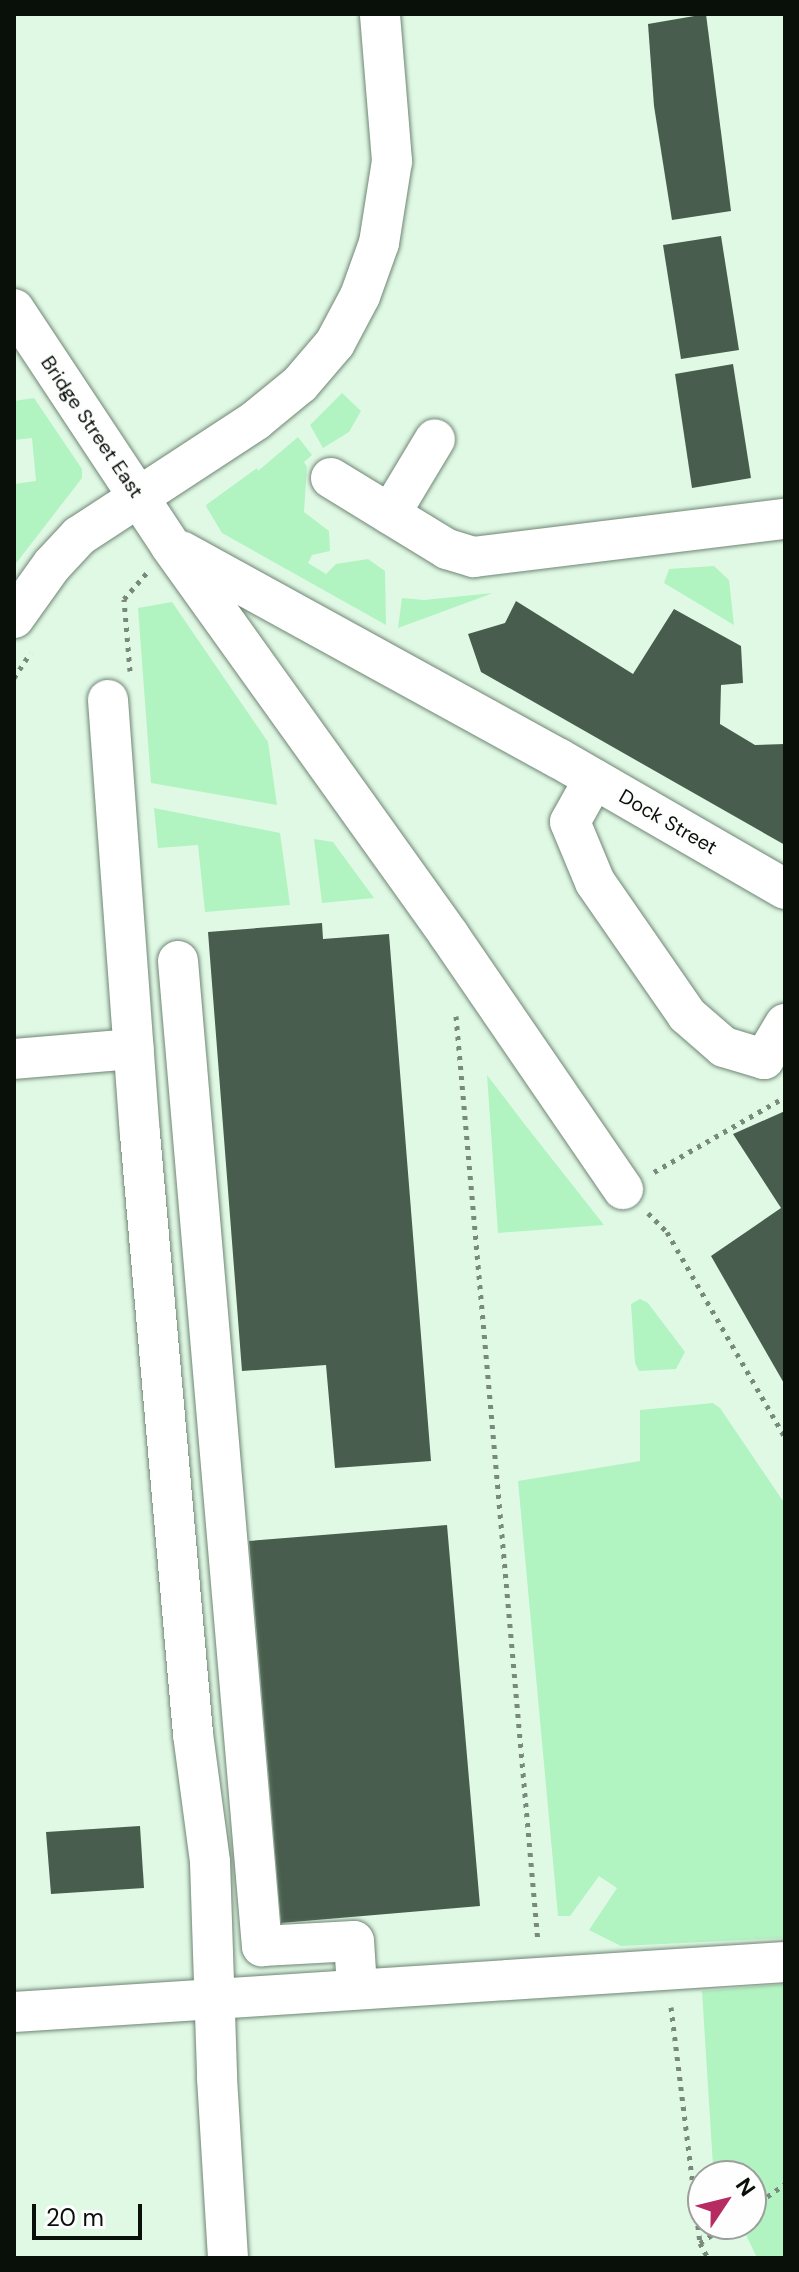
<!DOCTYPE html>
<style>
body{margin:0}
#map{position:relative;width:799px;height:2272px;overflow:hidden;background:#e0f9e5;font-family:"DM Sans",sans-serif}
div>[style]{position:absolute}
.green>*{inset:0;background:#b2f3c2}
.building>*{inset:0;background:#485d4d}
.path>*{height:5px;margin-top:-2.5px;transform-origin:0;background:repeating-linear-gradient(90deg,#79897c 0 4px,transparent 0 10px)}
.roads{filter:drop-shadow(0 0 2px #708675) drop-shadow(0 0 2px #708675)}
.minor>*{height:40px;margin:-20px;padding:0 20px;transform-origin:20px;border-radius:20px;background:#fff}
span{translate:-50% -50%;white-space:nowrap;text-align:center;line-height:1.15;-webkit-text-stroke:8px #fefefe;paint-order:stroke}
.street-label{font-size:20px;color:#081009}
.frame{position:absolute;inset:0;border:16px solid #081009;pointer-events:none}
.north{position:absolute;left:687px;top:2160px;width:80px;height:80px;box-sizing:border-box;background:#fefefe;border:2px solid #9c9f9c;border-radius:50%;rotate:55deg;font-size:22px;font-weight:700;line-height:32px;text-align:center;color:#081009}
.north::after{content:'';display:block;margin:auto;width:28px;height:36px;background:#b72b63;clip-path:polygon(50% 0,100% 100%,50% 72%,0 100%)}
.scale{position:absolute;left:32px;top:2204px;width:110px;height:36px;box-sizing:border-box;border:4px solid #081009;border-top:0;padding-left:10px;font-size:24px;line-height:28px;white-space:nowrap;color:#081009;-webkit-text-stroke:6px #fefefe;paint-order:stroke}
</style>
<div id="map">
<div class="green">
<div style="clip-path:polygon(342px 393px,361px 411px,349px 432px,323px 448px,310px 425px)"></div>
<div style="clip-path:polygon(34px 398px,82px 469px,82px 478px,14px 566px,14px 484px,36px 481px,32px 438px,14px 440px,14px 401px)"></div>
<div style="clip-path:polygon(298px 437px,312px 455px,304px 462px,307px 467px,304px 512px,329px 531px,330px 551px,312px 555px,308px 563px,326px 574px,336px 564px,368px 559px,385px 571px,386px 625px,222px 533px,207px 508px,206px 505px,257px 468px,258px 471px)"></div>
<div style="clip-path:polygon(714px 566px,729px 580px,734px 625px,664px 583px,669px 569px)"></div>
<div style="clip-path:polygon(493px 593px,447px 610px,398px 628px,402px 598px,424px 600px)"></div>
<div style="clip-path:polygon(172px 602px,268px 742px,277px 805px,151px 783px,138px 608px)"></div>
<div style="clip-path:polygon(154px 808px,280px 833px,290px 905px,205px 912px,198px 845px,158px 848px)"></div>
<div style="clip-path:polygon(314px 839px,333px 842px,374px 898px,322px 903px)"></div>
<div style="clip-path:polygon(487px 1075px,526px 1126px,604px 1225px,498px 1233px)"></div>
<div style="clip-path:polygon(640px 1299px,648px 1303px,685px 1352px,676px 1369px,639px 1371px,635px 1363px,631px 1304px)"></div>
<div style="clip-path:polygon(713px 1403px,720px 1408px,785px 1504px,785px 1938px,621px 1946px,589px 1930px,617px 1888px,599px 1876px,570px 1916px,558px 1916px,518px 1481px,640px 1461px,640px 1410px)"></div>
<div style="clip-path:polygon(785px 1984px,785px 2258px,757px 2258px,741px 2224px,751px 2224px,751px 2176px,718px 2176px,713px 2166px,702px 1991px)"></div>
</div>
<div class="building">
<div style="clip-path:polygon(706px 14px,731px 211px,672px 220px,654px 106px,648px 24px)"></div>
<div style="clip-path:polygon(721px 236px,739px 350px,681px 359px,663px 245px)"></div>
<div style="clip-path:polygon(733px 364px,751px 478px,692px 488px,675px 374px)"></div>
<div style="clip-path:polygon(516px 601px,633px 674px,674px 609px,741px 646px,743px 683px,721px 685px,720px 724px,755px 745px,785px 744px,785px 845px,481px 672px,468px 634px,505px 623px)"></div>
<div style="clip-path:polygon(322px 923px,323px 939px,389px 934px,431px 1461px,335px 1468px,326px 1365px,242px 1371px,208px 932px)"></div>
<div style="clip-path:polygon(785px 1111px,785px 1385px,711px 1256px,781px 1208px,733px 1134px)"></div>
<div style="clip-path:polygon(447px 1525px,480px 1906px,281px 1923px,249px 1541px)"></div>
<div style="clip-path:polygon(140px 1826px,144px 1888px,51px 1894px,46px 1832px)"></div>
</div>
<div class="path">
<div style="left:130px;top:671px;width:72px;rotate:-94.8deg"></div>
<div style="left:124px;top:599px;width:35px;rotate:-49deg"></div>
<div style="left:14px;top:678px;width:30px;rotate:-57deg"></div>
<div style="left:456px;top:1016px;width:930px;rotate:84.94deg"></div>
<div style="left:654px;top:1172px;width:151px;rotate:-29.8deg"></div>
<div style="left:648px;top:1213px;width:27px;rotate:45deg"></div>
<div style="left:667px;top:1232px;width:237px;rotate:60.1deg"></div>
<div style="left:671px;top:2007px;width:238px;rotate:83deg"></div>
<div style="left:700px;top:2243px;width:17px;rotate:62deg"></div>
<div style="left:751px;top:2208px;width:42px;rotate:-35.2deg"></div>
<div style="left:700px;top:2243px;width:34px;rotate:-34deg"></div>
</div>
<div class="roads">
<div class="minor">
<div style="left:14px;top:309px;width:283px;rotate:56.5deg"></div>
<div style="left:170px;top:545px;width:480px;rotate:54.4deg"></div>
<div style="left:449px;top:935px;width:308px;rotate:55.6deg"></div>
<div style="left:331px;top:478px;width:136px;rotate:31.5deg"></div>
<div style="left:447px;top:549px;width:28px;rotate:17deg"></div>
<div style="left:474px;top:557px;width:313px;rotate:-7deg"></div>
<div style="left:390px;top:514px;width:87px;rotate:-59deg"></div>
<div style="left:181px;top:551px;width:430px;rotate:28.8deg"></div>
<div style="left:558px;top:758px;width:262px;rotate:30deg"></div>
<div style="left:14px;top:618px;width:65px;rotate:-54.4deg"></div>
<div style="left:52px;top:565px;width:40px;rotate:-47deg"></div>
<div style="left:79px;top:536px;width:212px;rotate:-33.2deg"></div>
<div style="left:256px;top:420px;width:57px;rotate:-39.3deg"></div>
<div style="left:300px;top:384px;width:54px;rotate:-49.5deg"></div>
<div style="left:335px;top:343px;width:53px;rotate:-62deg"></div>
<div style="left:360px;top:296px;width:56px;rotate:-70.3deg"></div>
<div style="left:379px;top:243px;width:83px;rotate:-81deg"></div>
<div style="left:392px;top:161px;width:147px;rotate:-94.7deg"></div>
<div style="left:108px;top:700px;width:435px;rotate:85.8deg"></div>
<div style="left:140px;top:1134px;width:602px;rotate:84.95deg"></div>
<div style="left:193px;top:1734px;width:129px;rotate:82.4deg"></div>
<div style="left:210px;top:1862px;width:216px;rotate:88.1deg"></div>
<div style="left:217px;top:2078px;width:179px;rotate:86.5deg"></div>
<div style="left:594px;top:779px;width:49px;rotate:119.2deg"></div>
<div style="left:570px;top:822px;width:65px;rotate:67.4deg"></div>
<div style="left:595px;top:882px;width:162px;rotate:55.3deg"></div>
<div style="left:687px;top:1015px;width:49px;rotate:40.9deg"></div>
<div style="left:724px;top:1047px;width:42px;rotate:16.7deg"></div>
<div style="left:764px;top:1059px;width:41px;rotate:-59deg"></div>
<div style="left:178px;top:961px;width:989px;rotate:85.13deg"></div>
<div style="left:262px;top:1946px;width:92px;rotate:-3.1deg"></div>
<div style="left:354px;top:1941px;width:47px;rotate:86.3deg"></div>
<div style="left:14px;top:1059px;width:120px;rotate:-4.8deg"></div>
<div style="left:14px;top:2012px;width:773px;rotate:-3.71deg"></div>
</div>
</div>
<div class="street-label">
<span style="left:92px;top:427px;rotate:56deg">Bridge Street East</span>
<span style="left:668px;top:822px;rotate:30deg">Dock Street</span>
</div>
<div class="frame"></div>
<div class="north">N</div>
<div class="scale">20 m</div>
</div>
